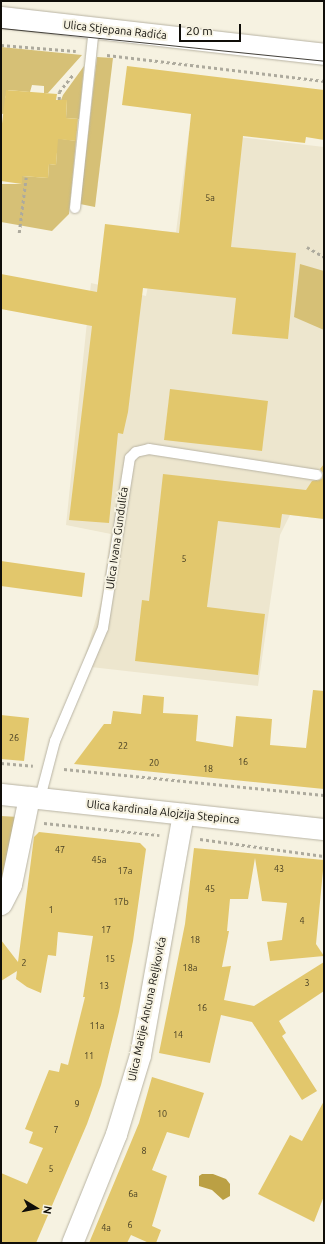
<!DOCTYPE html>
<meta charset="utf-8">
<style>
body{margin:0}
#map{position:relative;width:325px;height:1244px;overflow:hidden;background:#f6f2e1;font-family:Ubuntu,sans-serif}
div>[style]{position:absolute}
.built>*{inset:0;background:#ede6ce}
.green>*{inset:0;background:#d6c076}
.water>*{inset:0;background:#bba044}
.building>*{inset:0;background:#e2c76c}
.path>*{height:2.5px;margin-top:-1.25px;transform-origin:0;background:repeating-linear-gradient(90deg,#adaa9d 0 3px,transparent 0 6px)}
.roads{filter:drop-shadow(0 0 1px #b8b3a3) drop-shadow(0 0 1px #b8b3a3)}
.lane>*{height:10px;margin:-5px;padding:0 5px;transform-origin:5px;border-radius:5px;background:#fff}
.street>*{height:21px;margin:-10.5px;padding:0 10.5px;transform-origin:10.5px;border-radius:10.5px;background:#fff}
.tram>*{height:1px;margin:-0.5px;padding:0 0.5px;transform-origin:0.5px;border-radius:0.5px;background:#44413a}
span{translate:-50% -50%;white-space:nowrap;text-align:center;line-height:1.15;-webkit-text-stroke:4px #f6f2e1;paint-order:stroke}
.number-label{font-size:9px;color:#443c22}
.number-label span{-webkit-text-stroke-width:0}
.street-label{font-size:11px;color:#100e09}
.frame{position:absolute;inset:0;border:2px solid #100e09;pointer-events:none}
.north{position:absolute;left:16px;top:1188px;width:40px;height:40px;-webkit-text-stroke:3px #f6f2e1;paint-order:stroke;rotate:100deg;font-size:11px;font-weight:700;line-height:16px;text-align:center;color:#100e09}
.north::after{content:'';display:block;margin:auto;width:14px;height:18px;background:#100e09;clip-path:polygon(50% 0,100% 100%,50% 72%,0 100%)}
.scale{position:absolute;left:179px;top:24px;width:62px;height:18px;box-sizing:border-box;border:2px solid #100e09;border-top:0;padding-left:5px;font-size:12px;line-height:14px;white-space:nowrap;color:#100e09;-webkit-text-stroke:3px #f6f2e1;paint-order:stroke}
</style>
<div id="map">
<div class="built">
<div style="clip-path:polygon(189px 131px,324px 147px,324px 519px,290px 515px,280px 535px,258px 686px,82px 666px,101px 602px,111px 534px,66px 525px,91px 283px,146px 296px,159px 231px,176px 232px)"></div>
</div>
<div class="green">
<div style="clip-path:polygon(1px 47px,82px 55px,48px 93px,44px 93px,44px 86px,32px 85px,30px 92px,8px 90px,5px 98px,8px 113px,2px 114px,1px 132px)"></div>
<div style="clip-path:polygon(97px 57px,113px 58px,95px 207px,80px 204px)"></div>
<div style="clip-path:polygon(84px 66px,79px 119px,66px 118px,67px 100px,61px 100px,63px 95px)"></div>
<div style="clip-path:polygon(51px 133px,62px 139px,76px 141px,69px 214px,52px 231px,1px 222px,1px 184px,21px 184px,22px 176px,48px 178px,49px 164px,56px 165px,57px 149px)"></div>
<div style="clip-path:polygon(300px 264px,324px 271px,324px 330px,294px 317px)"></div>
<div style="clip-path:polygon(1px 816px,18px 817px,1px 889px)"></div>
</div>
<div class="water">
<div style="clip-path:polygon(202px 1174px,213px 1174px,226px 1179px,230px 1184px,230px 1196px,223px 1200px,212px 1190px,199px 1186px,199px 1176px)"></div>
</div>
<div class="building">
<div style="clip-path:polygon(127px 66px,324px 90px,324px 140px,306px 137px,305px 143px,243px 136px,231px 247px,296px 253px,288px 339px,232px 334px,236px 298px,143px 288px,128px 412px,123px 434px,118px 433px,109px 523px,69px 520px,92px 326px,1px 309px,1px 274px,97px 292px,105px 224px,179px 233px,191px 114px,122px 105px)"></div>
<div style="clip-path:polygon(6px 90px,57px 94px,56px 100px,67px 100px,66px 118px,78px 119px,76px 141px,58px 139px,56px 165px,49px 164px,48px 178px,22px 176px,22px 184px,1px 181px,1px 132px)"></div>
<div style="clip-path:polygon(170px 389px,268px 401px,262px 451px,164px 440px)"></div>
<div style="clip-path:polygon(324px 464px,324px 519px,282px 514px,280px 528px,218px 521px,207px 607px,265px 614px,258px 675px,135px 661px,142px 600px,149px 601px,163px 474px,306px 490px,312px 481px,322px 479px,323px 473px,320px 469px)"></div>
<div style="clip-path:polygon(1px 561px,85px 573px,82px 597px,1px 586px)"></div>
<div style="clip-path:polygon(313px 690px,324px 691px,324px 789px,74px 764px,104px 724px,111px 724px,113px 711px,141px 714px,143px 695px,164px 697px,163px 713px,198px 715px,196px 741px,233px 747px,236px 716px,272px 719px,270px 745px,306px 748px)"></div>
<div style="clip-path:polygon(1px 715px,29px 718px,24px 761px,1px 759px)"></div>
<div style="clip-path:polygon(39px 832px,140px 843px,146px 849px,133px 941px,119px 1012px,101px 1085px,87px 1124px,36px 1243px,1px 1243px,1px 1173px,27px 1184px,43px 1148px,29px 1143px,33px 1132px,25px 1129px,49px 1070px,59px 1072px,61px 1063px,68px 1065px,85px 997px,83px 997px,93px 936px,58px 932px,56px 956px,48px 955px,41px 993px,27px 987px,16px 979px,17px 971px,1px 981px,1px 940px,18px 962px,34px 837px)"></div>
<div style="clip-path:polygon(194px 848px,324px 860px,316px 944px,324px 956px,270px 961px,267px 942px,282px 940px,287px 903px,262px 901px,255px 858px,248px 899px,230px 899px,227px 931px,229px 931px,222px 967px,231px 966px,224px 1000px,254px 1006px,324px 962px,324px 991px,279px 1021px,286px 1033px,282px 1036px,317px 1091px,302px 1100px,252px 1022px,221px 1015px,210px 1063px,159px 1053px,185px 924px)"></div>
<div style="clip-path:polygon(152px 1077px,204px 1093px,189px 1138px,167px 1132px,152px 1170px,167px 1176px,152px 1226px,161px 1230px,156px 1243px,149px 1243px,131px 1235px,127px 1243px,89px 1243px,139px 1123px)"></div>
<div style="clip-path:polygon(324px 1101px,324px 1196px,314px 1222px,258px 1194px,290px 1135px,302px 1141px)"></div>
</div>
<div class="path">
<div style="left:1px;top:45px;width:75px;rotate:4.6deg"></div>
<div style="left:107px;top:55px;width:219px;rotate:6.8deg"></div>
<div style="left:59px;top:100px;width:8px;rotate:-90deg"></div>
<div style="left:59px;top:92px;width:22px;rotate:-51deg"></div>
<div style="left:19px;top:233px;width:56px;rotate:-82.9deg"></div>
<div style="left:307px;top:247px;width:20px;rotate:30deg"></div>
<div style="left:1px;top:763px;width:32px;rotate:5deg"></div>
<div style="left:64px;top:769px;width:261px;rotate:5.7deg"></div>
<div style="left:44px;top:823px;width:116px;rotate:6deg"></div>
<div style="left:200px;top:839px;width:125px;rotate:7.8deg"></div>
</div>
<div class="roads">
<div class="lane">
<div style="left:75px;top:208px;width:181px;rotate:-84deg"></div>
<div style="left:40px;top:798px;width:59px;rotate:-75.3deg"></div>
<div style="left:55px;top:741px;width:123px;rotate:-67deg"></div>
<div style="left:103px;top:628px;width:172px;rotate:-81deg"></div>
<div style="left:130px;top:458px;width:8px;rotate:-45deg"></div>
<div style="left:136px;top:452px;width:13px;rotate:-13deg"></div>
<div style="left:149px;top:449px;width:170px;rotate:8.8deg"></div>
</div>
<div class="street">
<div style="left:1px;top:17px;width:325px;rotate:6.5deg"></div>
<div style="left:1px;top:794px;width:325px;rotate:6.2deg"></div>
<div style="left:1px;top:904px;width:22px;rotate:-63deg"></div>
<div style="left:11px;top:884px;width:89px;rotate:-78.3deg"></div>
<div style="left:72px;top:1243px;width:118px;rotate:-68deg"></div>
<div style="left:116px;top:1134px;width:83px;rotate:-73.1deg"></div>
<div style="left:140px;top:1055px;width:245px;rotate:-79.9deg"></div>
</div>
</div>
<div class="tram">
<div style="left:1px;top:28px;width:325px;rotate:5.8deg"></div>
</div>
<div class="number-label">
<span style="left:210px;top:198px">5a</span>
<span style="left:184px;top:559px">5</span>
<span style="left:14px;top:738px">26</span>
<span style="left:123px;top:746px">22</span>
<span style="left:243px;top:762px">16</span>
<span style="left:154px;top:763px">20</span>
<span style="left:208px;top:769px">18</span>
<span style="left:60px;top:850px">47</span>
<span style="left:99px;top:860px">45a</span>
<span style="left:279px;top:869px">43</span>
<span style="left:125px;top:871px">17a</span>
<span style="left:210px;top:889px">45</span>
<span style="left:121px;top:902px">17b</span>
<span style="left:51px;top:910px">1</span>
<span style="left:302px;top:921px">4</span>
<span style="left:106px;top:930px">17</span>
<span style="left:195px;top:940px">18</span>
<span style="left:110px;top:959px">15</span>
<span style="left:24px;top:963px">2</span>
<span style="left:190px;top:968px">18a</span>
<span style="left:307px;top:983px">3</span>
<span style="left:104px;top:986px">13</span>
<span style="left:202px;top:1008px">16</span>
<span style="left:97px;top:1026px">11a</span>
<span style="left:178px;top:1035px">14</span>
<span style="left:89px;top:1056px">11</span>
<span style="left:77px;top:1104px">9</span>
<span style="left:162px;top:1114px">10</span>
<span style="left:56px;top:1130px">7</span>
<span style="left:144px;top:1151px">8</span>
<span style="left:51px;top:1169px">5</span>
<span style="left:133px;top:1194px">6a</span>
<span style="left:130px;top:1225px">6</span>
<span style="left:106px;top:1228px">4a</span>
</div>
<div class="street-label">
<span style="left:115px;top:30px;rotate:6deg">Ulica Stjepana Radića</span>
<span style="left:117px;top:538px;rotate:-82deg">Ulica Ivana Gundulića</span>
<span style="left:163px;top:812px;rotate:6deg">Ulica kardinala Alojzija Stepinca</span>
<span style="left:147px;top:1009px;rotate:-78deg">Ulica Matije Antuna Reljkovića</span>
</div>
<div class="frame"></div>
<div class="north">N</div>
<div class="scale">20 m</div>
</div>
